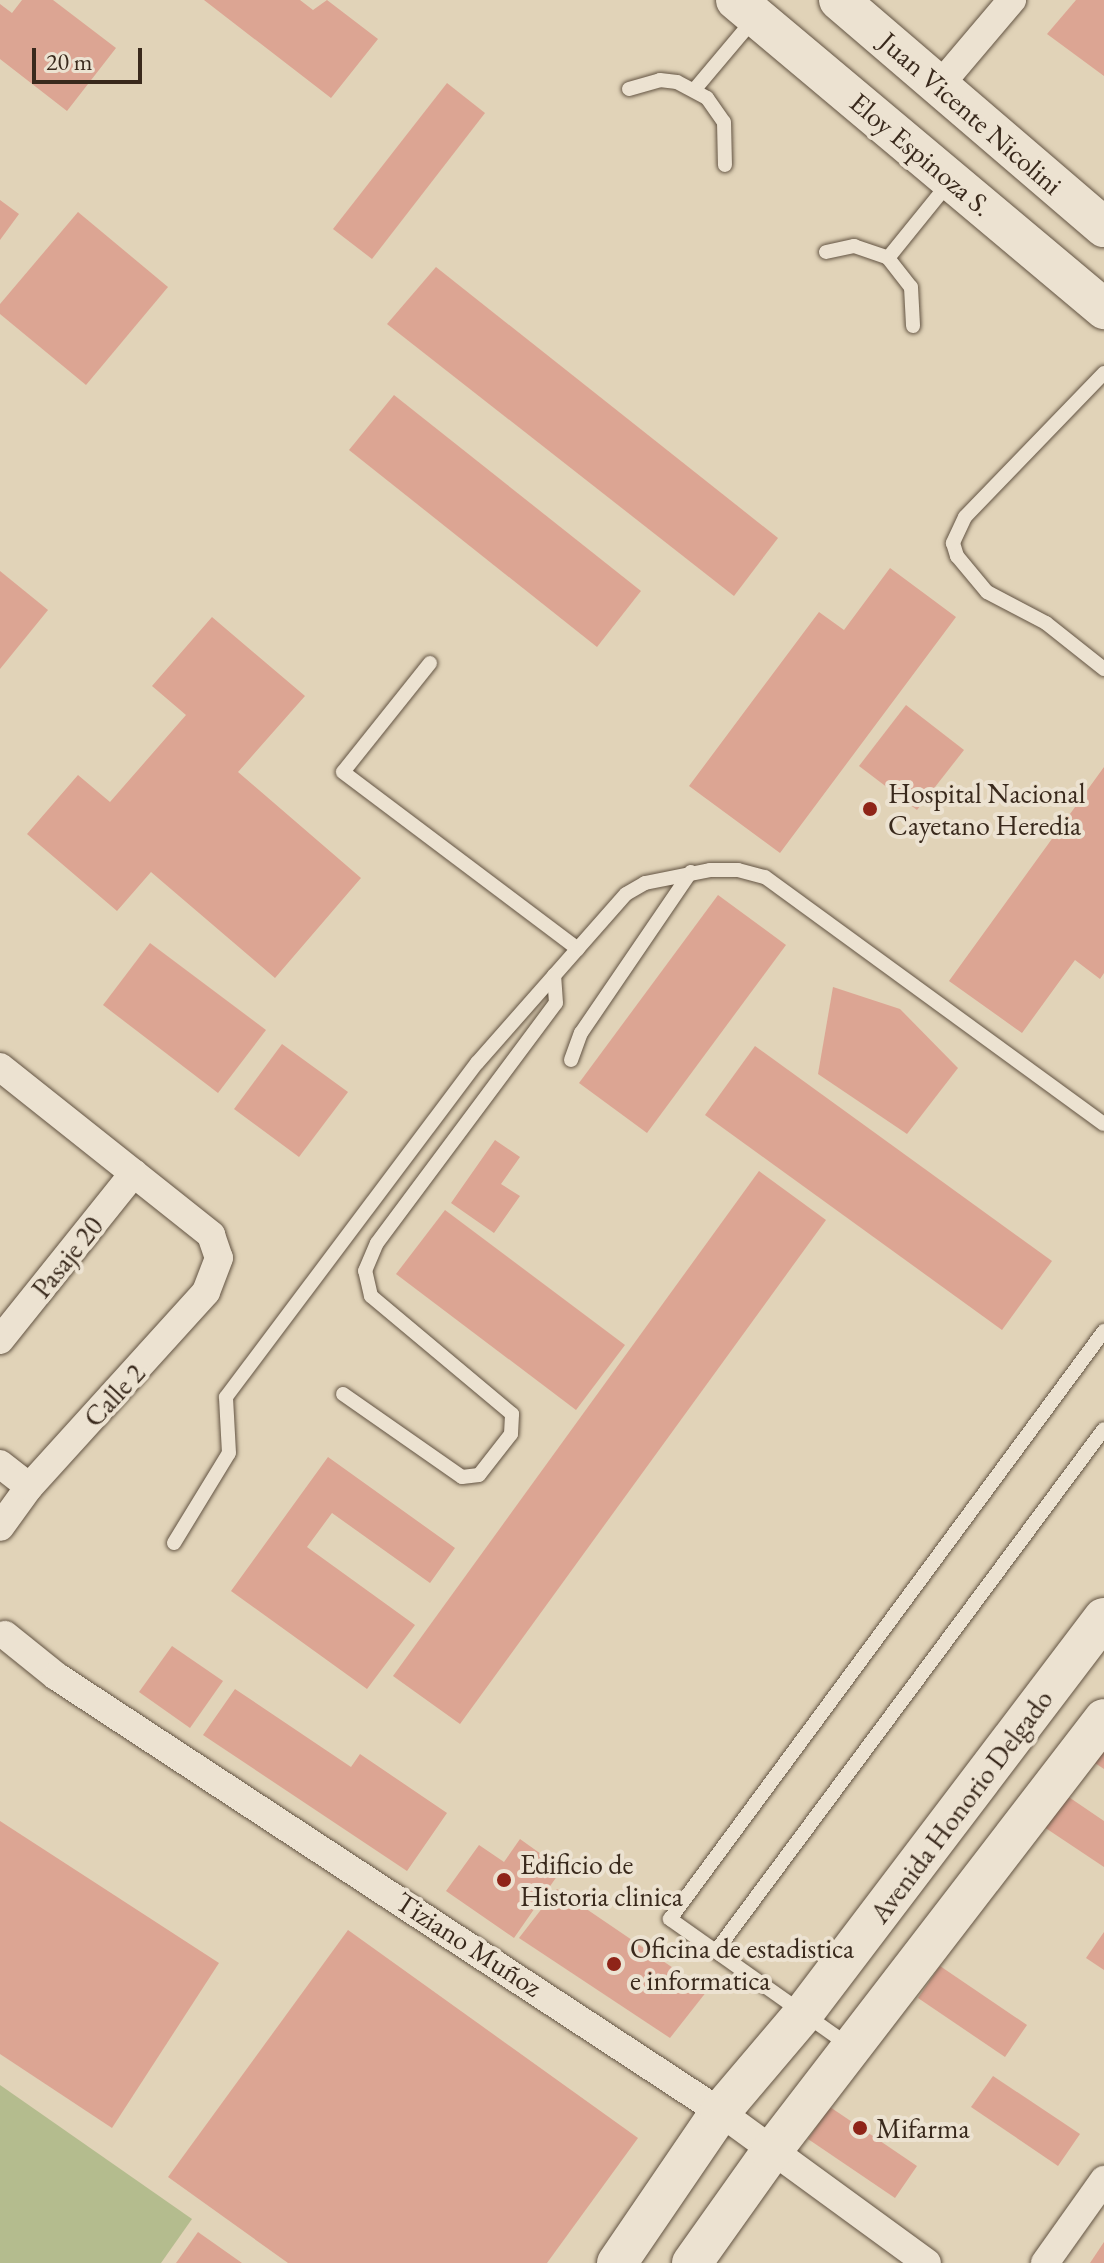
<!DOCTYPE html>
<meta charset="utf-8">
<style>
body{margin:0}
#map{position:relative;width:1104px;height:2263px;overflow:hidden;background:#e1d3b8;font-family:"EB Garamond",serif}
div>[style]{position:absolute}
.green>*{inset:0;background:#b4bc8e}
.building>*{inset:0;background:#dca593}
.roads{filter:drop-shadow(0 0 2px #635443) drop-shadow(0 0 2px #635443)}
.lane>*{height:14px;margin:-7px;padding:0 7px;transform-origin:7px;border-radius:7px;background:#ece2d1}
.street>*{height:28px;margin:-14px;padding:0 14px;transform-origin:14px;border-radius:14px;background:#ece2d1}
.secondary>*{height:40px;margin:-20px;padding:0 20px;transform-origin:20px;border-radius:20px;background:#ece2d1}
.dots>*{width:22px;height:22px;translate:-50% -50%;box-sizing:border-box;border:4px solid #ece2d1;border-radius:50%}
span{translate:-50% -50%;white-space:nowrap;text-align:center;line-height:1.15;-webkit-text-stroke:8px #ece2d1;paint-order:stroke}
.street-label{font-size:28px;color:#39291c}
.poi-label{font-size:28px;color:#39291c}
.left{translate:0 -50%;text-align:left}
.scale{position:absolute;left:32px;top:48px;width:110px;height:36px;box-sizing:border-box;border:4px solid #39291c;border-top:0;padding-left:10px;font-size:24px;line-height:28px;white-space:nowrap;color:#39291c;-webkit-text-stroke:6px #ece2d1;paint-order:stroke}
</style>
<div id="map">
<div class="green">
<div style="clip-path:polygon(0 2085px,192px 2219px,161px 2263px,0 2263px)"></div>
</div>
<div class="building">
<div style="clip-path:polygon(22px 0,53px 0,116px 48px,67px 111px,0 59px,0 4px,12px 13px)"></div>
<div style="clip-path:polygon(204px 0,300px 0,313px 10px,327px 0,378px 39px,331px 98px)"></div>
<div style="clip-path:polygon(1076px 0,1104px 0,1104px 76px,1047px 34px)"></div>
<div style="clip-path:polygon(447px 83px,485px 113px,372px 259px,333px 229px)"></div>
<div style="clip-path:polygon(0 200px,19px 214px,0 240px)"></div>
<div style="clip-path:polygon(78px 212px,168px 287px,86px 385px,0 314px,0 304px)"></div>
<div style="clip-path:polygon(436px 267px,778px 538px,734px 596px,387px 324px)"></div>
<div style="clip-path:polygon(394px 395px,641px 591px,597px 647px,349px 450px)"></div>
<div style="clip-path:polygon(890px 568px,956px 617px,780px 853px,689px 786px,819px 612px,844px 630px)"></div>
<div style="clip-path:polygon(0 571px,48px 610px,0 669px)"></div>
<div style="clip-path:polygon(212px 617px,305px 696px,238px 772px,361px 878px,275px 978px,151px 872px,117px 911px,27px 834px,78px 775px,110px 802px,186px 715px,152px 686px)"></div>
<div style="clip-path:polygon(906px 705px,964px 750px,917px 810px,859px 766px)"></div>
<div style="clip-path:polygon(1104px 767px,1104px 973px,1100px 979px,1075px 960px,1022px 1033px,949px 981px)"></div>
<div style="clip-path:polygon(718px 895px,786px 945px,647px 1133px,579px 1083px)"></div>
<div style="clip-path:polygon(150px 943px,266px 1030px,218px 1093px,103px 1005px)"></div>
<div style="clip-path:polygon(833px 987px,900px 1009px,958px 1068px,907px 1134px,818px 1074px)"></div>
<div style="clip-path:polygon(282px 1044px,348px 1092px,299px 1157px,234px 1109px)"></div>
<div style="clip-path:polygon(755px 1046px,1052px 1261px,1002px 1330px,705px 1115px)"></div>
<div style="clip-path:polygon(495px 1140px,520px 1157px,501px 1184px,520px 1196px,494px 1233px,451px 1203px)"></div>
<div style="clip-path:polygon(759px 1171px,826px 1220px,460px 1724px,393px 1676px)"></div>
<div style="clip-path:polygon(445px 1210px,625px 1345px,576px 1410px,396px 1274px)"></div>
<div style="clip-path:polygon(328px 1457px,455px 1548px,430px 1583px,332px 1513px,307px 1547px,415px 1625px,367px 1689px,231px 1591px)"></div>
<div style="clip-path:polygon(172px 1646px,223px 1681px,190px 1728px,139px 1692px)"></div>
<div style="clip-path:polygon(235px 1689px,351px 1767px,360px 1754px,447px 1813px,407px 1871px,203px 1735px)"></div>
<div style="clip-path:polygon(1104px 1731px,1104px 1769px,1086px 1757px)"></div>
<div style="clip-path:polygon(1054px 1787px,1104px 1821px,1104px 1867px,1032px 1819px)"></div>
<div style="clip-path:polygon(0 1821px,219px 1963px,112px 2128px,0 2054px)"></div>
<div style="clip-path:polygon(520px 1839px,562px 1869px,514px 1938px,446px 1891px,479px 1845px,504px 1862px)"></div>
<div style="clip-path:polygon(557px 1889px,707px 1991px,670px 2038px,519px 1938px)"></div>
<div style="clip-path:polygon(348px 1930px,638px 2138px,547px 2263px,288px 2263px,168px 2177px)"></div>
<div style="clip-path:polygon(1104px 1932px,1104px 1970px,1086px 1958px)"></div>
<div style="clip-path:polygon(940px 1966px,1027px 2025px,1005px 2057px,918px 1998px)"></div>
<div style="clip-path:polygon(993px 2076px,1080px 2134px,1058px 2166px,971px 2107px)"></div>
<div style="clip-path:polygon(830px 2107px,917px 2166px,895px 2198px,808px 2139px)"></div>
<div style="clip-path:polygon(198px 2232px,242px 2263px,176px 2263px)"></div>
<div style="clip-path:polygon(1104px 2242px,1104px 2263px,1090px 2263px)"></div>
</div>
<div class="roads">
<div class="lane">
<div style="left:629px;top:89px;width:32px;rotate:-16deg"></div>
<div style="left:660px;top:80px;width:17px;rotate:7deg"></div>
<div style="left:677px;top:82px;width:34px;rotate:28deg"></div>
<div style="left:707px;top:98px;width:29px;rotate:55deg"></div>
<div style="left:724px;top:122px;width:43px;rotate:88.7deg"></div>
<div style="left:695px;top:89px;width:92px;rotate:-49.9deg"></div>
<div style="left:826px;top:252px;width:29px;rotate:-12deg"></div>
<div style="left:854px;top:246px;width:36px;rotate:19deg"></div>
<div style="left:888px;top:258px;width:37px;rotate:52deg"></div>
<div style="left:911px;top:287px;width:39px;rotate:87deg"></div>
<div style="left:888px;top:258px;width:95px;rotate:-51deg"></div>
<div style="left:1104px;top:373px;width:200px;rotate:134deg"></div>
<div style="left:965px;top:517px;width:29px;rotate:115deg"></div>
<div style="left:953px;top:543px;width:14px;rotate:73deg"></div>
<div style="left:957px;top:556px;width:47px;rotate:50.2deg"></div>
<div style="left:987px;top:592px;width:67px;rotate:27.7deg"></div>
<div style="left:1046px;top:623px;width:74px;rotate:38.4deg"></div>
<div style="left:430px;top:663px;width:139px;rotate:128.6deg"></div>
<div style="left:343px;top:772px;width:294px;rotate:37deg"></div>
<div style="left:571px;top:1060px;width:29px;rotate:-70deg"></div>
<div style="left:581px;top:1033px;width:195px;rotate:-55.7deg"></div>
<div style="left:343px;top:1394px;width:145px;rotate:34.9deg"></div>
<div style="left:462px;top:1477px;width:17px;rotate:-7deg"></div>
<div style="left:479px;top:1475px;width:52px;rotate:-52deg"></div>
<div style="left:511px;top:1434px;width:20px;rotate:-87deg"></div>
<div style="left:512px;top:1414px;width:184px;rotate:-140.1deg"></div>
<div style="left:371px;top:1296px;width:26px;rotate:-103deg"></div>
<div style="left:365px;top:1271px;width:30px;rotate:-67deg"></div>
<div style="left:377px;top:1243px;width:299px;rotate:-53.3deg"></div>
<div style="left:556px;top:1003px;width:28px;rotate:-94deg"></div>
<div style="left:174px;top:1543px;width:105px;rotate:-58.6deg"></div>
<div style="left:229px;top:1453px;width:56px;rotate:-93.1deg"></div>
<div style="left:226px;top:1397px;width:418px;rotate:-53.1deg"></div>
<div style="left:477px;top:1063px;width:225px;rotate:-48.6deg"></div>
<div style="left:626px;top:894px;width:22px;rotate:-30deg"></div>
<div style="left:645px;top:883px;width:66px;rotate:-11.3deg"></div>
<div style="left:710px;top:870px;width:28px"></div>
<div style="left:738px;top:870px;width:28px;rotate:15deg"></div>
<div style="left:765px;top:877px;width:419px;rotate:36.1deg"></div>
<div style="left:716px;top:1951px;width:650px;rotate:-53.38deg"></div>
<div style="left:851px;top:2047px;width:222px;rotate:-144.7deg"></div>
<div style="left:670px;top:1919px;width:731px;rotate:-53.57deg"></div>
</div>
<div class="street">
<div style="left:939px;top:86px;width:113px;rotate:-49.7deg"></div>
<div style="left:0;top:1067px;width:270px;rotate:38.5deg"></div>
<div style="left:211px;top:1235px;width:24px;rotate:71deg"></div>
<div style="left:219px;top:1258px;width:36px;rotate:111deg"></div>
<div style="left:206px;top:1292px;width:263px;rotate:132.2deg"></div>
<div style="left:29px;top:1487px;width:49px;rotate:125.9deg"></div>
<div style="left:0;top:1340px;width:214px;rotate:-51.3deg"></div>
<div style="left:0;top:1464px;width:37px;rotate:38deg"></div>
<div style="left:5px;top:1635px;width:65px;rotate:38.8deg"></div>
<div style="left:56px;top:1676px;width:794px;rotate:33.29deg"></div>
<div style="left:720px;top:2112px;width:256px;rotate:36.1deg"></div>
<div style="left:1045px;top:2263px;width:102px;rotate:-54.6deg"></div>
</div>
<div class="secondary">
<div style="left:736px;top:0;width:481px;rotate:40deg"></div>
<div style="left:839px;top:0;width:349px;rotate:40.6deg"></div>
<div style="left:617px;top:2263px;width:183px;rotate:-55.7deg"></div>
<div style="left:720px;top:2112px;width:128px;rotate:-49.7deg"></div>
<div style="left:803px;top:2014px;width:497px;rotate:-52.8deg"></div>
<div style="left:692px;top:2263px;width:136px;rotate:-54.6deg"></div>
<div style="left:771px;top:2152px;width:546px;rotate:-52.44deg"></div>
</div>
</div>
<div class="dots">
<div style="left:870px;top:809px;background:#8f2418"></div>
<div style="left:504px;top:1880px;background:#8f2418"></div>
<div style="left:614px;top:1964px;background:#8f2418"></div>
<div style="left:860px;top:2128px;background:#8f2418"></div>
</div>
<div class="street-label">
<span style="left:971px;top:113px;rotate:41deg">Juan Vicente Nicolini</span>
<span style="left:921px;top:154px;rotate:40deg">Eloy Espinoza S.</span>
<span style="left:67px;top:1257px;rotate:-51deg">Pasaje 20</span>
<span style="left:114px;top:1395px;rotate:-47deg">Calle 2</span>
<span style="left:961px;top:1806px;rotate:-53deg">Avenida Honorio Delgado</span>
<span style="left:469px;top:1944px;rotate:33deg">Tiziano Muñoz</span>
</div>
<div class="poi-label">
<span class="left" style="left:888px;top:809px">Hospital Nacional<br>Cayetano Heredia</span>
<span class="left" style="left:520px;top:1880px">Edificio de<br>Historia clinica</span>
<span class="left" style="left:630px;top:1964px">Oficina de estadistica<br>e informatica</span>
<span class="left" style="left:876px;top:2128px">Mifarma</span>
</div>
<div class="scale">20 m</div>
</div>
